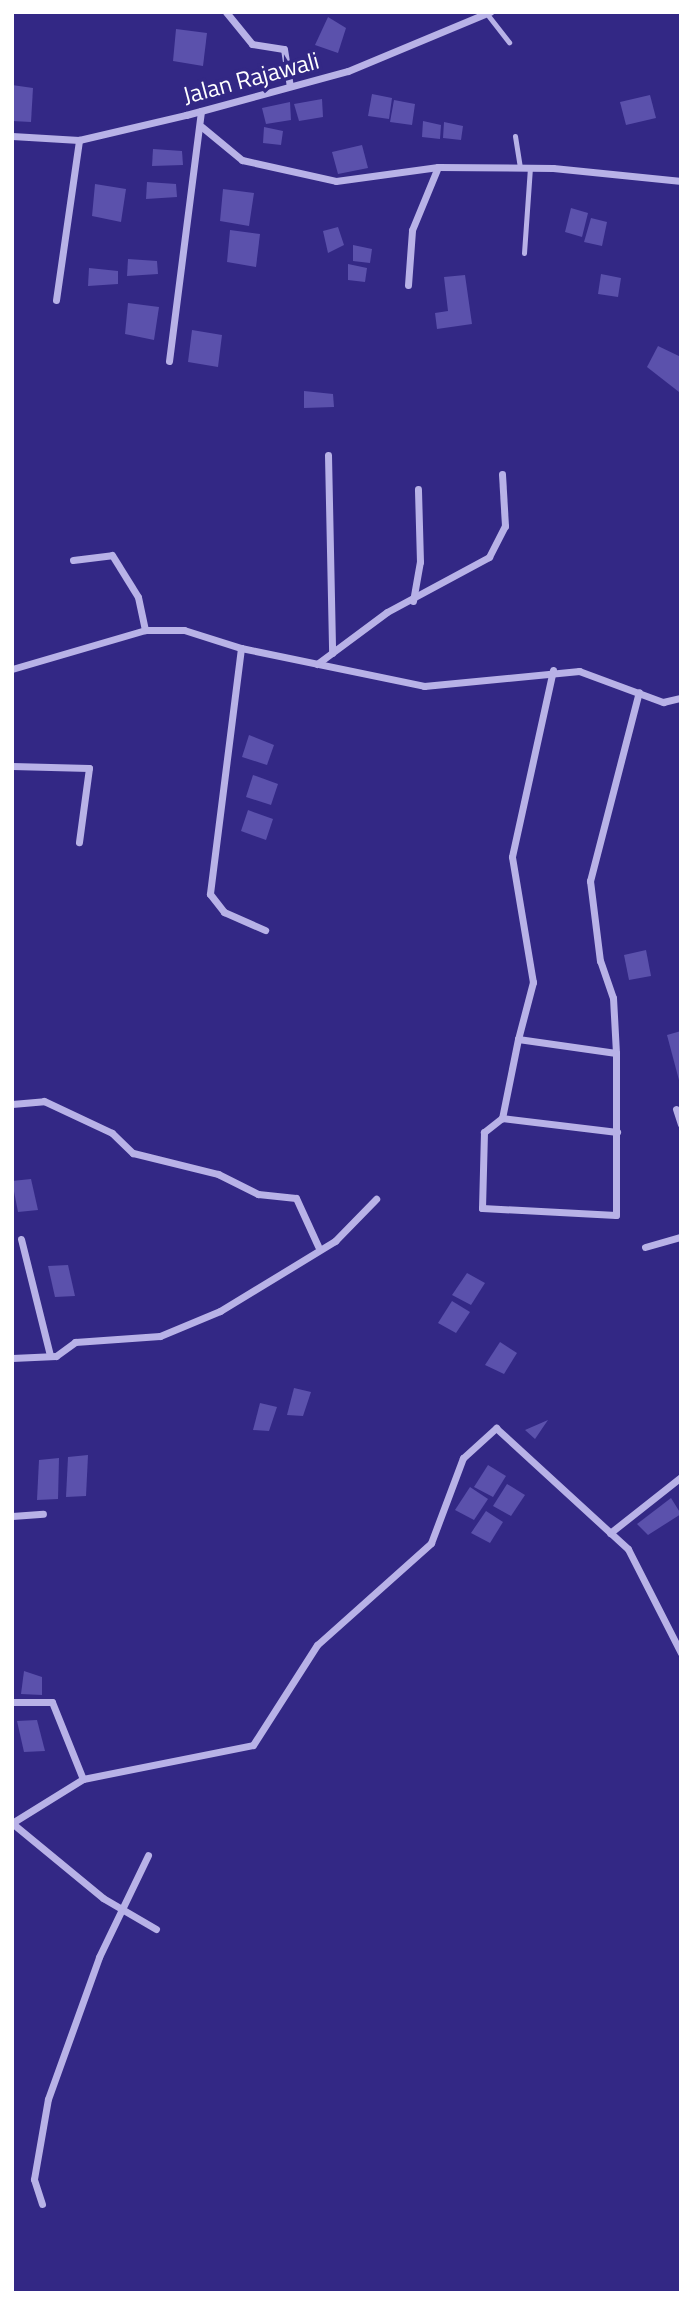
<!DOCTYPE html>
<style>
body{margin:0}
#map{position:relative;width:693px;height:2305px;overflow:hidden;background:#332885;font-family:"Titillium Web",sans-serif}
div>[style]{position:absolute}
.building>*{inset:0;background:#5b51ac}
.service>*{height:5px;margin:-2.5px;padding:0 2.5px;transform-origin:2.5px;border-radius:2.5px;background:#b8b2e7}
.minor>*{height:7px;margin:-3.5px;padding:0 3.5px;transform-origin:3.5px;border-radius:3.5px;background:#b8b2e7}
span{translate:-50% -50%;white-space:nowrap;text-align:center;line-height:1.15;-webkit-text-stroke:7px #332885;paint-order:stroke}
.street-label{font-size:24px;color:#fff}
.frame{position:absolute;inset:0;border:14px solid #fff;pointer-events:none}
</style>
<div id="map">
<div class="building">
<div style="clip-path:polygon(328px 17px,346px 28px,338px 53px,315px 45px)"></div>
<div style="clip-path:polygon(176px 29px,207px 33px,203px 66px,173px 61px)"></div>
<div style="clip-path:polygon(12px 85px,33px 88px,31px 122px,12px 121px)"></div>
<div style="clip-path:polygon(372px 94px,392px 98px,389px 119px,368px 116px)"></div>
<div style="clip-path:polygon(650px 95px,656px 118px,626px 125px,620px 102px)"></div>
<div style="clip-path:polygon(322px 99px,323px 117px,299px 121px,294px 104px)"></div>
<div style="clip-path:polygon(394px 100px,415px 104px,412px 125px,390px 122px)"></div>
<div style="clip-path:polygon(290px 102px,291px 120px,266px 124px,262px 108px)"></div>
<div style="clip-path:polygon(423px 121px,441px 125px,440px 139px,422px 137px)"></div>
<div style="clip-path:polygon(444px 122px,463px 126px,461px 140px,443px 138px)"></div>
<div style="clip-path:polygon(264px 127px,283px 131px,281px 145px,263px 143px)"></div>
<div style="clip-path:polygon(362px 145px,368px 168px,338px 174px,332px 152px)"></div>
<div style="clip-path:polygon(153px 149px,182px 151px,183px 165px,152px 166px)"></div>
<div style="clip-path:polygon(147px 182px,176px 184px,177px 197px,146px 199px)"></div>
<div style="clip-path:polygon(95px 184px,126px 189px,121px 222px,92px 216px)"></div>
<div style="clip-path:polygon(223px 189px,254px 193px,249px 226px,220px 221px)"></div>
<div style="clip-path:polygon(571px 208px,588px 213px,582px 237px,565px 232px)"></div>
<div style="clip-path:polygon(591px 218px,607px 222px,602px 246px,584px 242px)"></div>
<div style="clip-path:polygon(338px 227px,344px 245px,328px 253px,323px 231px)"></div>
<div style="clip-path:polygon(230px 230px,260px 234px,256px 267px,227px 262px)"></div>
<div style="clip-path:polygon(353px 245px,372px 249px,370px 263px,353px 261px)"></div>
<div style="clip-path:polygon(128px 259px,157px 261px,158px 274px,127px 276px)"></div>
<div style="clip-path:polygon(348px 264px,367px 268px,365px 282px,348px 280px)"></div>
<div style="clip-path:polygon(89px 268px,118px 271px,118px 284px,88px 286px)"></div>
<div style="clip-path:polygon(601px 274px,621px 278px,618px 297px,598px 294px)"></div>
<div style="clip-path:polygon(465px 275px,472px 324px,437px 329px,435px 313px,448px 311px,444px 277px)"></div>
<div style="clip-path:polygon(128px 303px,159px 307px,154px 340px,125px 334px)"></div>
<div style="clip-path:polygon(192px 330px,222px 335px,218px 367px,188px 362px)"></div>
<div style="clip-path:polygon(658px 346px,681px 357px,679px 392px,647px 367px)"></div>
<div style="clip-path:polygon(304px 391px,333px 394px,334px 407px,304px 408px)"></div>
<div style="clip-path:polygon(249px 735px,274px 745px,267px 765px,242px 757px)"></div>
<div style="clip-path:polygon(253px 775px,278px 784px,271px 805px,246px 797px)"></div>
<div style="clip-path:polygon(248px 810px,273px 819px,266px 840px,241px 831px)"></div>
<div style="clip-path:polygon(646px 950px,651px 976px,629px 980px,624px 955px)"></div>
<div style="clip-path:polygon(681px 1031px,681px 1084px,680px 1084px,667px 1035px)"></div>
<div style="clip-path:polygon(31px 1179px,38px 1210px,18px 1212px,12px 1181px)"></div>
<div style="clip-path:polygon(68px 1265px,75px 1296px,55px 1297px,48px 1266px)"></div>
<div style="clip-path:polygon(467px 1273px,485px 1283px,471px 1305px,452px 1295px)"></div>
<div style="clip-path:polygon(452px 1301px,470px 1312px,456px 1333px,438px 1323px)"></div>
<div style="clip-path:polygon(500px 1342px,517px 1353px,504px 1374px,485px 1365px)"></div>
<div style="clip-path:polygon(294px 1388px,311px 1392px,303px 1416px,287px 1415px)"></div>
<div style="clip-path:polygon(260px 1403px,277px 1407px,269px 1431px,253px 1430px)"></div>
<div style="clip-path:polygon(548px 1420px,535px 1439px,525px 1430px)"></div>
<div style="clip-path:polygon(88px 1455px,86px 1496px,66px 1497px,68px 1457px)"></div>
<div style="clip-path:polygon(59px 1458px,58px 1499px,37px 1500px,39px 1460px)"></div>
<div style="clip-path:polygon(488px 1465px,506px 1476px,493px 1497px,474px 1487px)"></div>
<div style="clip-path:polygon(507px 1484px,525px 1495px,511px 1516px,493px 1506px)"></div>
<div style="clip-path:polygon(470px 1487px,488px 1499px,474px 1520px,455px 1510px)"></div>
<div style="clip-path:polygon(671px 1498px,681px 1514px,648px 1535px,637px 1524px)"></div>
<div style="clip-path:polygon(486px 1511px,503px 1522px,490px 1543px,471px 1533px)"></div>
<div style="clip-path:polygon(24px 1671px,42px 1677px,42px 1695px,21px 1694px)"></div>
<div style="clip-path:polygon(37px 1720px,45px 1751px,24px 1752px,17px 1721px)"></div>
</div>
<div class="service">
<div style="left:487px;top:14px;width:36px;rotate:52deg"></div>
<div style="left:515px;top:136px;width:32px;rotate:81deg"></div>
<div style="left:524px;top:253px;width:85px;rotate:-86deg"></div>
</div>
<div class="minor">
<div style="left:226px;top:12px;width:41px;rotate:50.9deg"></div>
<div style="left:252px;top:44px;width:32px;rotate:9deg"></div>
<div style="left:284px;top:49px;width:37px;rotate:81deg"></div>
<div style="left:202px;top:127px;width:52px;rotate:39.5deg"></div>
<div style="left:242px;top:160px;width:96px;rotate:12.6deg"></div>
<div style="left:336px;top:181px;width:103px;rotate:-7.8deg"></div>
<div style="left:438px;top:167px;width:115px;rotate:0.5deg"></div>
<div style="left:553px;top:168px;width:129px;rotate:5.8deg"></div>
<div style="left:12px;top:136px;width:67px;rotate:3.4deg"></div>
<div style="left:79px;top:140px;width:110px;rotate:-13.2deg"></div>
<div style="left:186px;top:115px;width:168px;rotate:-15.2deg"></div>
<div style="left:348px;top:71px;width:154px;rotate:-22.6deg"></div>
<div style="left:408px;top:285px;width:55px;rotate:-85.8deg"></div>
<div style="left:412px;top:230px;width:68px;rotate:-67.6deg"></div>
<div style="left:56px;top:300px;width:162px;rotate:-81.8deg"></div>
<div style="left:169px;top:361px;width:252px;rotate:-82.7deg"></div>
<div style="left:328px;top:455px;width:198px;rotate:88.8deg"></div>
<div style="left:73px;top:560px;width:39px;rotate:-7deg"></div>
<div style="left:112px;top:555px;width:49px;rotate:58.2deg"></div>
<div style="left:138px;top:597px;width:34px;rotate:78deg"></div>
<div style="left:413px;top:601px;width:40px;rotate:-80deg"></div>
<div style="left:420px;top:562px;width:73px;rotate:-91.6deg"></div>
<div style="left:241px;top:648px;width:187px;rotate:11.7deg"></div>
<div style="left:424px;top:686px;width:156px;rotate:-5.5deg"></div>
<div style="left:579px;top:671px;width:90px;rotate:20.3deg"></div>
<div style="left:663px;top:702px;width:18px;rotate:-13deg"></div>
<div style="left:317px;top:664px;width:87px;rotate:-36.6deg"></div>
<div style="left:387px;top:612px;width:116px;rotate:-28.3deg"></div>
<div style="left:489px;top:557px;width:35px;rotate:-63deg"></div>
<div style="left:505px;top:526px;width:52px;rotate:-93.3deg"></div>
<div style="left:12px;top:669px;width:139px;rotate:-16.3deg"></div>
<div style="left:145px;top:630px;width:39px"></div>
<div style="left:184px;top:630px;width:60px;rotate:17.5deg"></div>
<div style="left:241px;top:648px;width:248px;rotate:97.2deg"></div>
<div style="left:210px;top:894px;width:23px;rotate:52deg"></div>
<div style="left:224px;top:912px;width:45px;rotate:23.7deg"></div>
<div style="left:553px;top:670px;width:191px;rotate:102.4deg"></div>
<div style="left:512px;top:857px;width:127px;rotate:80.5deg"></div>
<div style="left:533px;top:982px;width:59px;rotate:104.7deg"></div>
<div style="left:518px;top:1039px;width:99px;rotate:8.1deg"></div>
<div style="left:616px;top:1053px;width:55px;rotate:-93.1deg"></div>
<div style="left:613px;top:998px;width:39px;rotate:-109deg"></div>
<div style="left:600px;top:961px;width:81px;rotate:-97.1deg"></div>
<div style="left:590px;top:881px;width:195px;rotate:-75.5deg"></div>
<div style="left:12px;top:766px;width:77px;rotate:1.5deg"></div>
<div style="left:89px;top:768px;width:75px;rotate:97.7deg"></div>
<div style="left:518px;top:1039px;width:81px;rotate:101.4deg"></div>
<div style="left:502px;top:1118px;width:23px;rotate:142deg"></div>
<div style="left:484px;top:1132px;width:76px;rotate:91.5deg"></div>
<div style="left:482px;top:1208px;width:134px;rotate:3deg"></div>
<div style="left:616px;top:1215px;width:162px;rotate:-90deg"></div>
<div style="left:12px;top:1104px;width:32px;rotate:-5deg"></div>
<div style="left:44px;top:1101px;width:75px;rotate:25.2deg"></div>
<div style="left:112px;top:1133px;width:29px;rotate:44deg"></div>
<div style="left:133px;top:1153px;width:88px;rotate:13.9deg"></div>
<div style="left:218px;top:1174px;width:45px;rotate:26.6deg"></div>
<div style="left:258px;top:1194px;width:38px;rotate:6deg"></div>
<div style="left:296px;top:1198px;width:53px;rotate:65.4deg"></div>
<div style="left:676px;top:1109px;width:16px;rotate:72deg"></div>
<div style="left:502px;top:1118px;width:116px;rotate:6.9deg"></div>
<div style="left:21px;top:1239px;width:120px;rotate:76deg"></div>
<div style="left:645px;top:1247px;width:37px;rotate:-16deg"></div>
<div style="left:12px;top:1358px;width:44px;rotate:-2.6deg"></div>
<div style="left:56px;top:1356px;width:24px;rotate:-36deg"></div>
<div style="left:75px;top:1342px;width:85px;rotate:-4deg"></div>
<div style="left:160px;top:1336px;width:65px;rotate:-22.6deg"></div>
<div style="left:220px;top:1311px;width:135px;rotate:-31.3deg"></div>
<div style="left:335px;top:1241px;width:59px;rotate:-45.7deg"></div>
<div style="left:12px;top:1516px;width:31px;rotate:-4deg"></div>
<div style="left:610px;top:1533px;width:90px;rotate:-38.3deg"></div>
<div style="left:12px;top:1702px;width:40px"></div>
<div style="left:52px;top:1702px;width:83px;rotate:68.1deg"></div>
<div style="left:156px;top:1929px;width:61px;rotate:-149.7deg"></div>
<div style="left:103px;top:1898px;width:118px;rotate:-140.5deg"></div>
<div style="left:12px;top:1823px;width:84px;rotate:-31.8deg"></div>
<div style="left:83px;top:1779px;width:173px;rotate:-11.3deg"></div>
<div style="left:253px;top:1745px;width:119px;rotate:-57.4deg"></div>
<div style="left:317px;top:1645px;width:153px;rotate:-41.8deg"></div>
<div style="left:431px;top:1543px;width:91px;rotate:-69.4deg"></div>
<div style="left:463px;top:1458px;width:45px;rotate:-42.3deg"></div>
<div style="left:496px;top:1428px;width:179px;rotate:42.5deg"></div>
<div style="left:628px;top:1549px;width:117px;rotate:63deg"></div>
<div style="left:42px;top:2204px;width:26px;rotate:-108deg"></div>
<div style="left:34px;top:2179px;width:81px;rotate:-80.1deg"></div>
<div style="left:48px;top:2099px;width:151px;rotate:-70.2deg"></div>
<div style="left:99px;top:1957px;width:113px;rotate:-64.3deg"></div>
</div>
<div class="street-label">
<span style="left:251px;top:78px;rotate:-15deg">Jalan Rajawali</span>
</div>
<div class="frame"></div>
</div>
